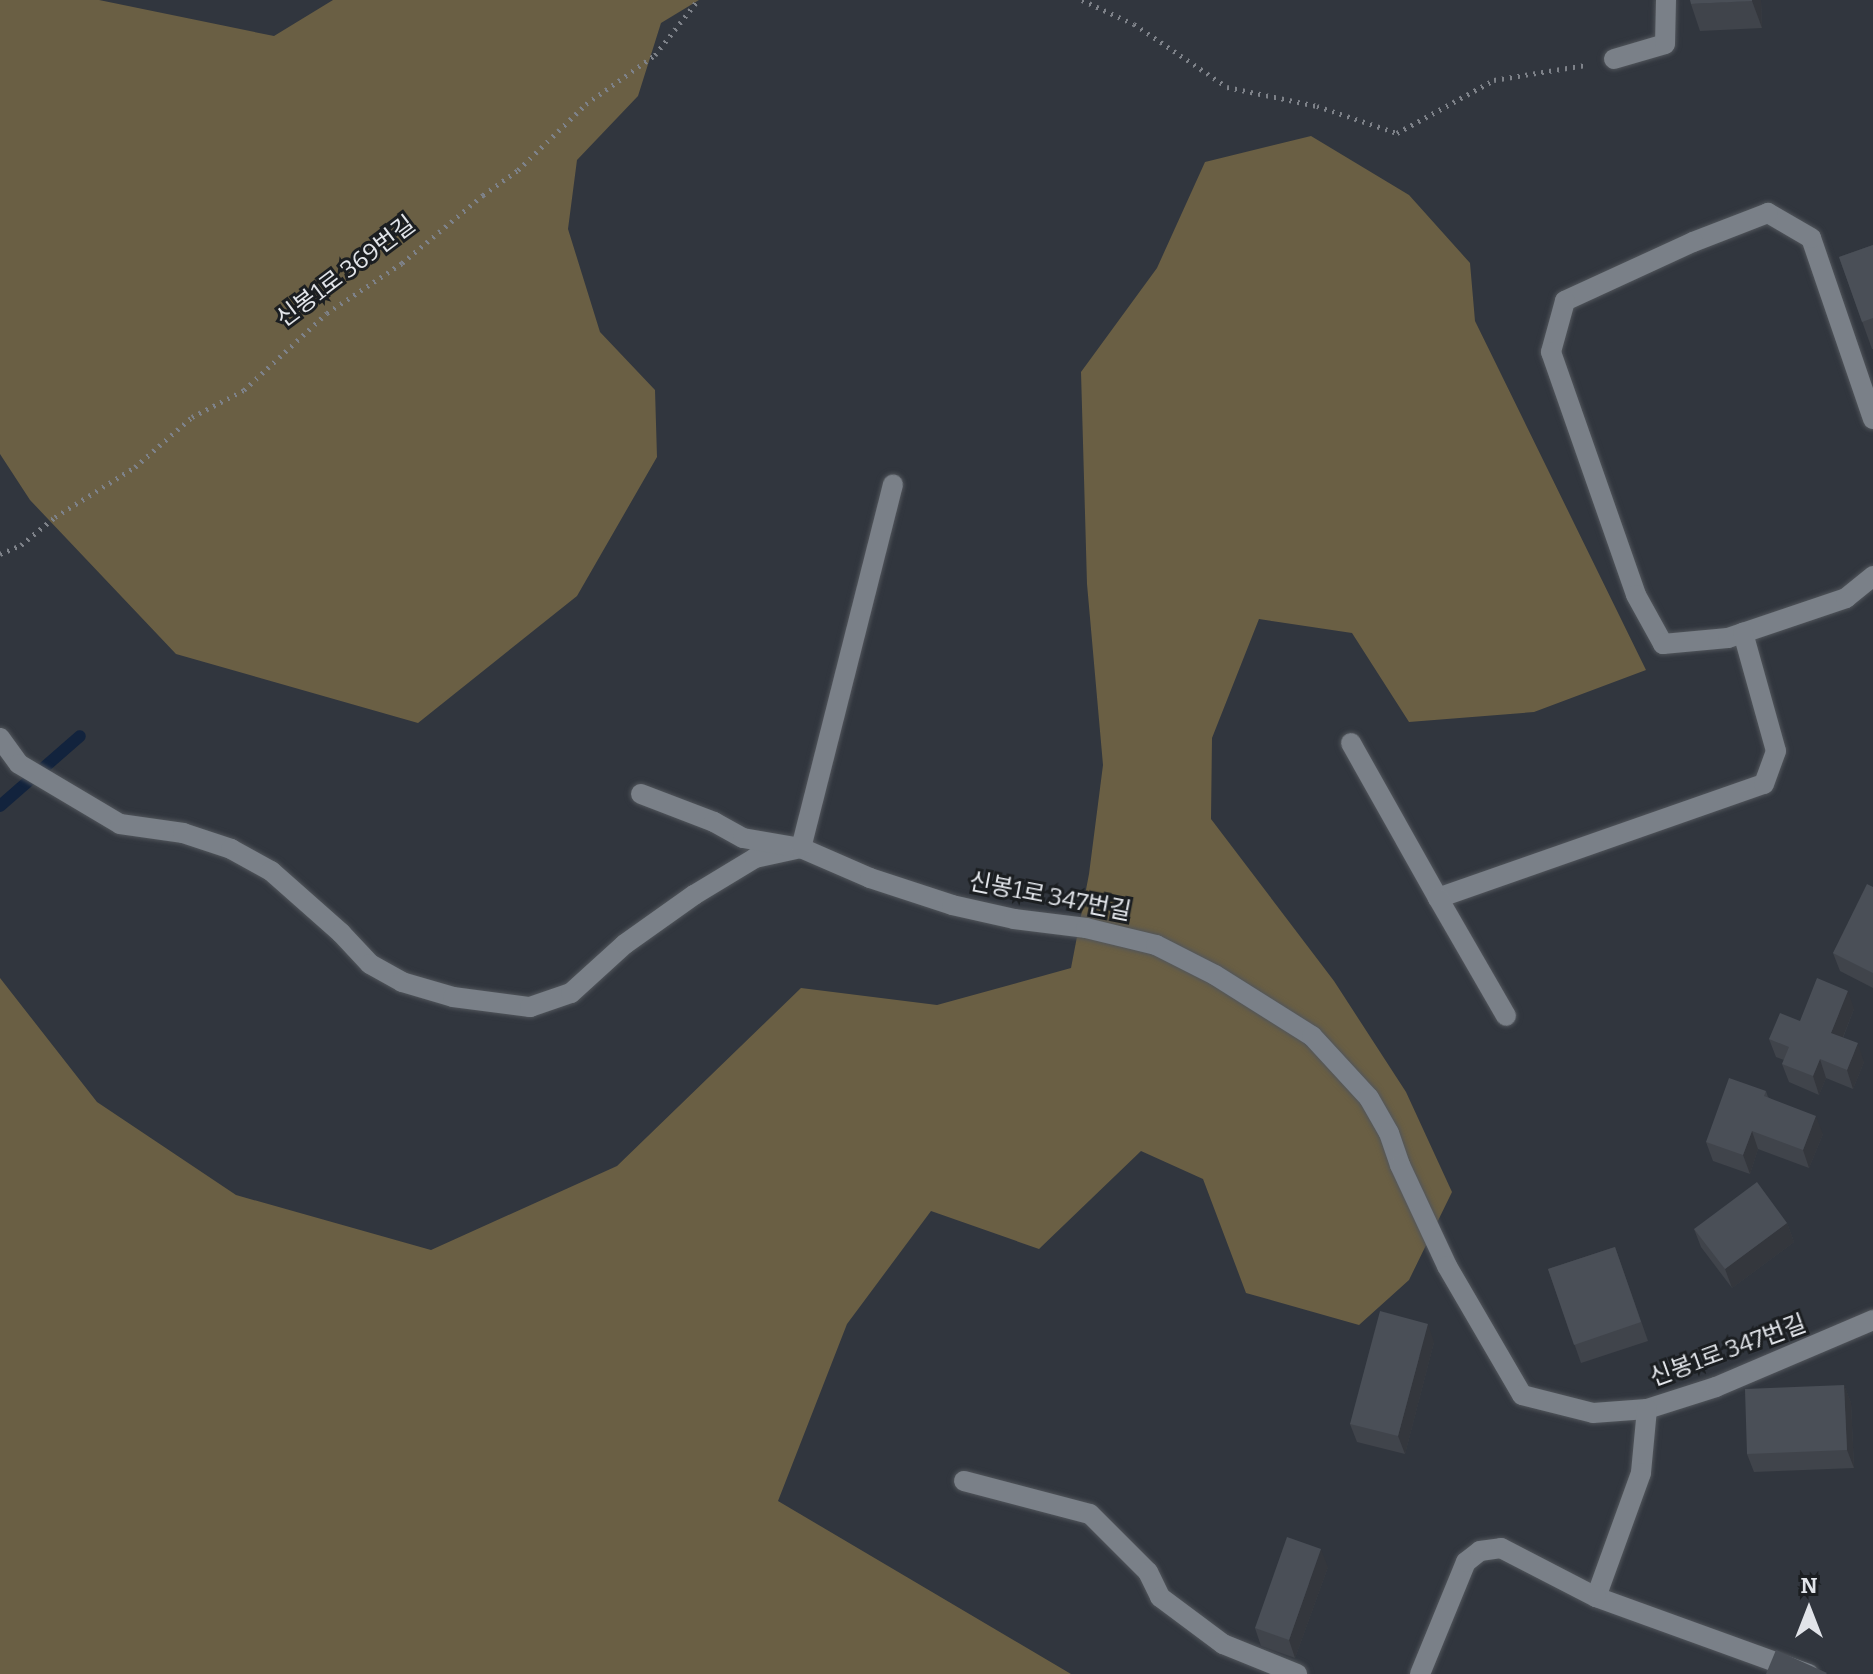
<!DOCTYPE html>
<meta charset="utf-8">
<style>
body{margin:0}
#map{position:relative;width:1873px;height:1674px;overflow:hidden;background:#31363e;font-family:Bitter,"Noto Sans KR",serif}
div>[style]{position:absolute}
.green>*{inset:0;background:#6a5f44}
.stream>*{height:12px;margin:-6px;padding:0 6px;transform-origin:6px;border-radius:6px;background:#12233d}
.path>*{height:5px;margin-top:-2.5px;transform-origin:0;background:repeating-linear-gradient(90deg,#7e8289 0 2px,transparent 0 8px)}
.roads{filter:drop-shadow(0 0 2px #51555b) drop-shadow(0 0 2px #51555b)}
.minor>*{height:20px;margin:-10px;padding:0 10px;transform-origin:10px;border-radius:10px;background:#7a8088}
.wall>*{inset:0;background:#40444b}
.shaded-wall>*{inset:0;background:#34373d}
.building>*{inset:0;background:#4a4f57}
span{translate:-50% -50%;white-space:nowrap;text-align:center;line-height:1.15;-webkit-text-stroke:6px #1b1e21;paint-order:stroke}
.street-label{font-size:24px;color:#e1e4e9}
.north{position:absolute;left:1769px;top:1570px;width:80px;height:80px;-webkit-text-stroke:6px #1b1e21;paint-order:stroke;rotate:0deg;font-size:22px;font-weight:700;line-height:32px;text-align:center;color:#e1e4e9}
.north::after{content:'';display:block;margin:auto;width:28px;height:36px;background:#e1e4e9;clip-path:polygon(50% 0,100% 100%,50% 72%,0 100%)}
</style>
<div id="map">
<div class="green">
<div style="clip-path:polygon(0 0,99px 0,274px 36px,333px 0,699px 0,661px 23px,638px 96px,577px 160px,568px 229px,600px 332px,655px 390px,657px 457px,577px 596px,418px 723px,176px 654px,30px 500px,0 454px)"></div>
<div style="clip-path:polygon(1311px 136px,1409px 195px,1470px 263px,1475px 321px,1646px 670px,1534px 712px,1409px 722px,1352px 633px,1259px 619px,1212px 738px,1211px 819px,1334px 981px,1406px 1092px,1452px 1192px,1409px 1280px,1359px 1325px,1246px 1293px,1203px 1179px,1141px 1151px,1039px 1249px,931px 1211px,847px 1324px,778px 1501px,1071px 1674px,0 1674px,0 978px,97px 1102px,236px 1195px,431px 1250px,617px 1166px,801px 988px,937px 1005px,1071px 968px,1089px 874px,1103px 765px,1087px 584px,1081px 372px,1157px 268px,1205px 162px)"></div>
</div>
<div class="stream">
<div style="left:0;top:806px;width:106px;rotate:-41.2deg"></div>
</div>
<div class="path">
<div style="left:1082px;top:0;width:57px;rotate:24.8deg"></div>
<div style="left:1134px;top:24px;width:112px;rotate:34.1deg"></div>
<div style="left:1227px;top:87px;width:92px;rotate:11.9deg"></div>
<div style="left:1317px;top:106px;width:84px;rotate:18.6deg"></div>
<div style="left:1397px;top:133px;width:111px;rotate:-28.7deg"></div>
<div style="left:1494px;top:80px;width:93px;rotate:-9.3deg"></div>
<div style="left:0;top:554px;width:23px;rotate:-23deg"></div>
<div style="left:21px;top:545px;width:44px;rotate:-39.5deg"></div>
<div style="left:55px;top:517px;width:94px;rotate:-32deg"></div>
<div style="left:135px;top:467px;width:76px;rotate:-41.3deg"></div>
<div style="left:192px;top:417px;width:59px;rotate:-27.4deg"></div>
<div style="left:244px;top:390px;width:113px;rotate:-42.9deg"></div>
<div style="left:327px;top:313px;width:90px;rotate:-33.7deg"></div>
<div style="left:402px;top:263px;width:106px;rotate:-40deg"></div>
<div style="left:483px;top:195px;width:43px;rotate:-35.5deg"></div>
<div style="left:518px;top:170px;width:95px;rotate:-44.1deg"></div>
<div style="left:586px;top:104px;width:85px;rotate:-35.4deg"></div>
<div style="left:655px;top:55px;width:70px;rotate:-52deg"></div>
</div>
<div class="roads">
<div class="minor">
<div style="left:1614px;top:59px;width:53px;rotate:-16.4deg"></div>
<div style="left:1665px;top:44px;width:44px;rotate:-88.7deg"></div>
<div style="left:1873px;top:419px;width:191px;rotate:-108.9deg"></div>
<div style="left:1811px;top:238px;width:50px;rotate:-149.8deg"></div>
<div style="left:1768px;top:213px;width:80px;rotate:158.9deg"></div>
<div style="left:1693px;top:242px;width:141px;rotate:155.3deg"></div>
<div style="left:1565px;top:301px;width:53px;rotate:105.4deg"></div>
<div style="left:1551px;top:352px;width:257px;rotate:70.7deg"></div>
<div style="left:1636px;top:595px;width:56px;rotate:61.1deg"></div>
<div style="left:1663px;top:644px;width:65px;rotate:-5.3deg"></div>
<div style="left:1728px;top:638px;width:125px;rotate:-18.7deg"></div>
<div style="left:1846px;top:598px;width:35px;rotate:-39deg"></div>
<div style="left:0;top:738px;width:32px;rotate:54deg"></div>
<div style="left:19px;top:764px;width:117px;rotate:30.7deg"></div>
<div style="left:120px;top:824px;width:64px;rotate:8.1deg"></div>
<div style="left:183px;top:833px;width:51px;rotate:18.4deg"></div>
<div style="left:231px;top:849px;width:46px;rotate:28.8deg"></div>
<div style="left:271px;top:871px;width:94px;rotate:41.5deg"></div>
<div style="left:341px;top:933px;width:42px;rotate:46.9deg"></div>
<div style="left:370px;top:964px;width:37px;rotate:29deg"></div>
<div style="left:402px;top:982px;width:53px;rotate:16.4deg"></div>
<div style="left:453px;top:997px;width:78px;rotate:7.4deg"></div>
<div style="left:530px;top:1007px;width:43px;rotate:-18.9deg"></div>
<div style="left:571px;top:993px;width:73px;rotate:-42.2deg"></div>
<div style="left:625px;top:944px;width:85px;rotate:-35.4deg"></div>
<div style="left:694px;top:895px;width:71px;rotate:-31.2deg"></div>
<div style="left:755px;top:858px;width:47px;rotate:-12.3deg"></div>
<div style="left:801px;top:848px;width:75px;rotate:23.5deg"></div>
<div style="left:870px;top:878px;width:86px;rotate:18.2deg"></div>
<div style="left:952px;top:905px;width:64px;rotate:12.7deg"></div>
<div style="left:1014px;top:919px;width:73px;rotate:7.1deg"></div>
<div style="left:1086px;top:928px;width:72px;rotate:13.7deg"></div>
<div style="left:1156px;top:945px;width:66px;rotate:27deg"></div>
<div style="left:1215px;top:975px;width:115px;rotate:32.2deg"></div>
<div style="left:1312px;top:1036px;width:84px;rotate:47.4deg"></div>
<div style="left:1369px;top:1098px;width:40px;rotate:60.3deg"></div>
<div style="left:1389px;top:1133px;width:34px;rotate:71deg"></div>
<div style="left:1400px;top:1165px;width:111px;rotate:65deg"></div>
<div style="left:1447px;top:1266px;width:149px;rotate:59.8deg"></div>
<div style="left:1522px;top:1395px;width:73px;rotate:14.2deg"></div>
<div style="left:1593px;top:1413px;width:54px;rotate:-4.2deg"></div>
<div style="left:1647px;top:1409px;width:72px;rotate:-17.7deg"></div>
<div style="left:1716px;top:1387px;width:171px;rotate:-23.1deg"></div>
<div style="left:1351px;top:743px;width:178px;rotate:60.7deg"></div>
<div style="left:1438px;top:898px;width:345px;rotate:-19.3deg"></div>
<div style="left:1764px;top:784px;width:35px;rotate:-70deg"></div>
<div style="left:1776px;top:751px;width:123px;rotate:-105.6deg"></div>
<div style="left:641px;top:794px;width:78px;rotate:21deg"></div>
<div style="left:714px;top:822px;width:33px;rotate:29deg"></div>
<div style="left:743px;top:838px;width:59px;rotate:9.8deg"></div>
<div style="left:801px;top:848px;width:375px;rotate:-75.8deg"></div>
<div style="left:1438px;top:898px;width:136px;rotate:60deg"></div>
<div style="left:1647px;top:1409px;width:64px;rotate:95.4deg"></div>
<div style="left:1641px;top:1473px;width:132px;rotate:109.9deg"></div>
<div style="left:1596px;top:1597px;width:226px;rotate:19.9deg"></div>
<div style="left:964px;top:1481px;width:130px;rotate:14.7deg"></div>
<div style="left:1090px;top:1514px;width:82px;rotate:45deg"></div>
<div style="left:1148px;top:1572px;width:28px;rotate:64deg"></div>
<div style="left:1160px;top:1597px;width:79px;rotate:36.7deg"></div>
<div style="left:1223px;top:1644px;width:80px;rotate:22.1deg"></div>
<div style="left:1420px;top:1674px;width:121px;rotate:-67.7deg"></div>
<div style="left:1466px;top:1562px;width:18px;rotate:-38deg"></div>
<div style="left:1480px;top:1551px;width:21px;rotate:-8deg"></div>
<div style="left:1501px;top:1548px;width:107px;rotate:27.3deg"></div>
</div>
</div>
<div class="wall">
<div style="clip-path:polygon(1761px 0,1762px 28px,1700px 31px,1691px 4px)"></div>
<div style="clip-path:polygon(1873px 245px,1873px 349px,1872px 349px,1839px 257px)"></div>
<div style="clip-path:polygon(1873px 887px,1873px 988px,1840px 971px,1833px 953px)"></div>
<div style="clip-path:polygon(1854px 1009px,1843px 1038px,1864px 1062px,1853px 1089px,1826px 1078px,1819px 1095px,1789px 1082px,1782px 1064px,1784px 1060px,1776px 1057px,1769px 1039px,1800px 1021px)"></div>
<div style="clip-path:polygon(1766px 1091px,1768px 1097px,1823px 1134px,1809px 1168px,1758px 1149px,1750px 1174px,1713px 1161px,1706px 1142px)"></div>
<div style="clip-path:polygon(1787px 1223px,1794px 1242px,1732px 1288px,1701px 1247px,1694px 1229px)"></div>
<div style="clip-path:polygon(1615px 1247px,1648px 1341px,1581px 1363px,1548px 1269px)"></div>
<div style="clip-path:polygon(1434px 1342px,1405px 1454px,1357px 1442px,1350px 1424px)"></div>
<div style="clip-path:polygon(1844px 1385px,1851px 1403px,1854px 1468px,1754px 1472px,1747px 1454px)"></div>
<div style="clip-path:polygon(1328px 1567px,1295px 1658px,1261px 1646px,1255px 1628px)"></div>
</div>
<div class="shaded-wall">
<div style="clip-path:polygon(1752px 0,1761px 0,1762px 28px,1752px 1px)"></div>
<div style="clip-path:polygon(1848px 991px,1854px 1009px,1837px 1052px,1831px 1033px)"></div>
<div style="clip-path:polygon(1858px 1043px,1864px 1062px,1853px 1089px,1847px 1070px)"></div>
<div style="clip-path:polygon(1820px 1059px,1826px 1078px,1819px 1095px,1813px 1076px)"></div>
<div style="clip-path:polygon(1816px 1116px,1823px 1134px,1809px 1168px,1803px 1150px)"></div>
<div style="clip-path:polygon(1752px 1131px,1758px 1149px,1750px 1174px,1743px 1155px)"></div>
<div style="clip-path:polygon(1787px 1223px,1794px 1242px,1732px 1288px,1725px 1269px)"></div>
<div style="clip-path:polygon(1428px 1324px,1434px 1342px,1405px 1454px,1398px 1436px)"></div>
<div style="clip-path:polygon(1844px 1385px,1851px 1403px,1854px 1468px,1847px 1450px)"></div>
<div style="clip-path:polygon(1321px 1549px,1328px 1567px,1295px 1658px,1289px 1640px)"></div>
</div>
<div class="building">
<div style="clip-path:polygon(1690px 0,1752px 0,1752px 1px,1691px 4px)"></div>
<div style="clip-path:polygon(1873px 245px,1873px 318px,1862px 322px,1839px 257px)"></div>
<div style="clip-path:polygon(1867px 884px,1873px 887px,1873px 973px,1833px 953px)"></div>
<div style="clip-path:polygon(1817px 978px,1848px 991px,1831px 1033px,1858px 1043px,1847px 1070px,1820px 1059px,1813px 1076px,1782px 1064px,1789px 1047px,1769px 1039px,1780px 1013px,1800px 1021px)"></div>
<div style="clip-path:polygon(1729px 1078px,1766px 1091px,1764px 1096px,1816px 1116px,1803px 1150px,1752px 1131px,1743px 1155px,1706px 1142px)"></div>
<div style="clip-path:polygon(1757px 1182px,1787px 1223px,1725px 1269px,1694px 1229px)"></div>
<div style="clip-path:polygon(1615px 1247px,1641px 1322px,1574px 1345px,1548px 1269px)"></div>
<div style="clip-path:polygon(1380px 1311px,1428px 1324px,1398px 1436px,1350px 1424px)"></div>
<div style="clip-path:polygon(1844px 1385px,1847px 1450px,1747px 1454px,1745px 1389px)"></div>
<div style="clip-path:polygon(1287px 1537px,1321px 1549px,1289px 1640px,1255px 1628px)"></div>
<div style="clip-path:polygon(1776px 1650px,1827px 1673px,1826px 1674px,1766px 1674px)"></div>
</div>
<div class="street-label">
<span style="left:346px;top:272px;rotate:-37deg">신봉1로 369번길</span>
<span style="left:1050px;top:897px;rotate:11deg">신봉1로 347번길</span>
<span style="left:1728px;top:1351px;rotate:-20deg">신봉1로 347번길</span>
</div>
<div class="north">N</div>
</div>
